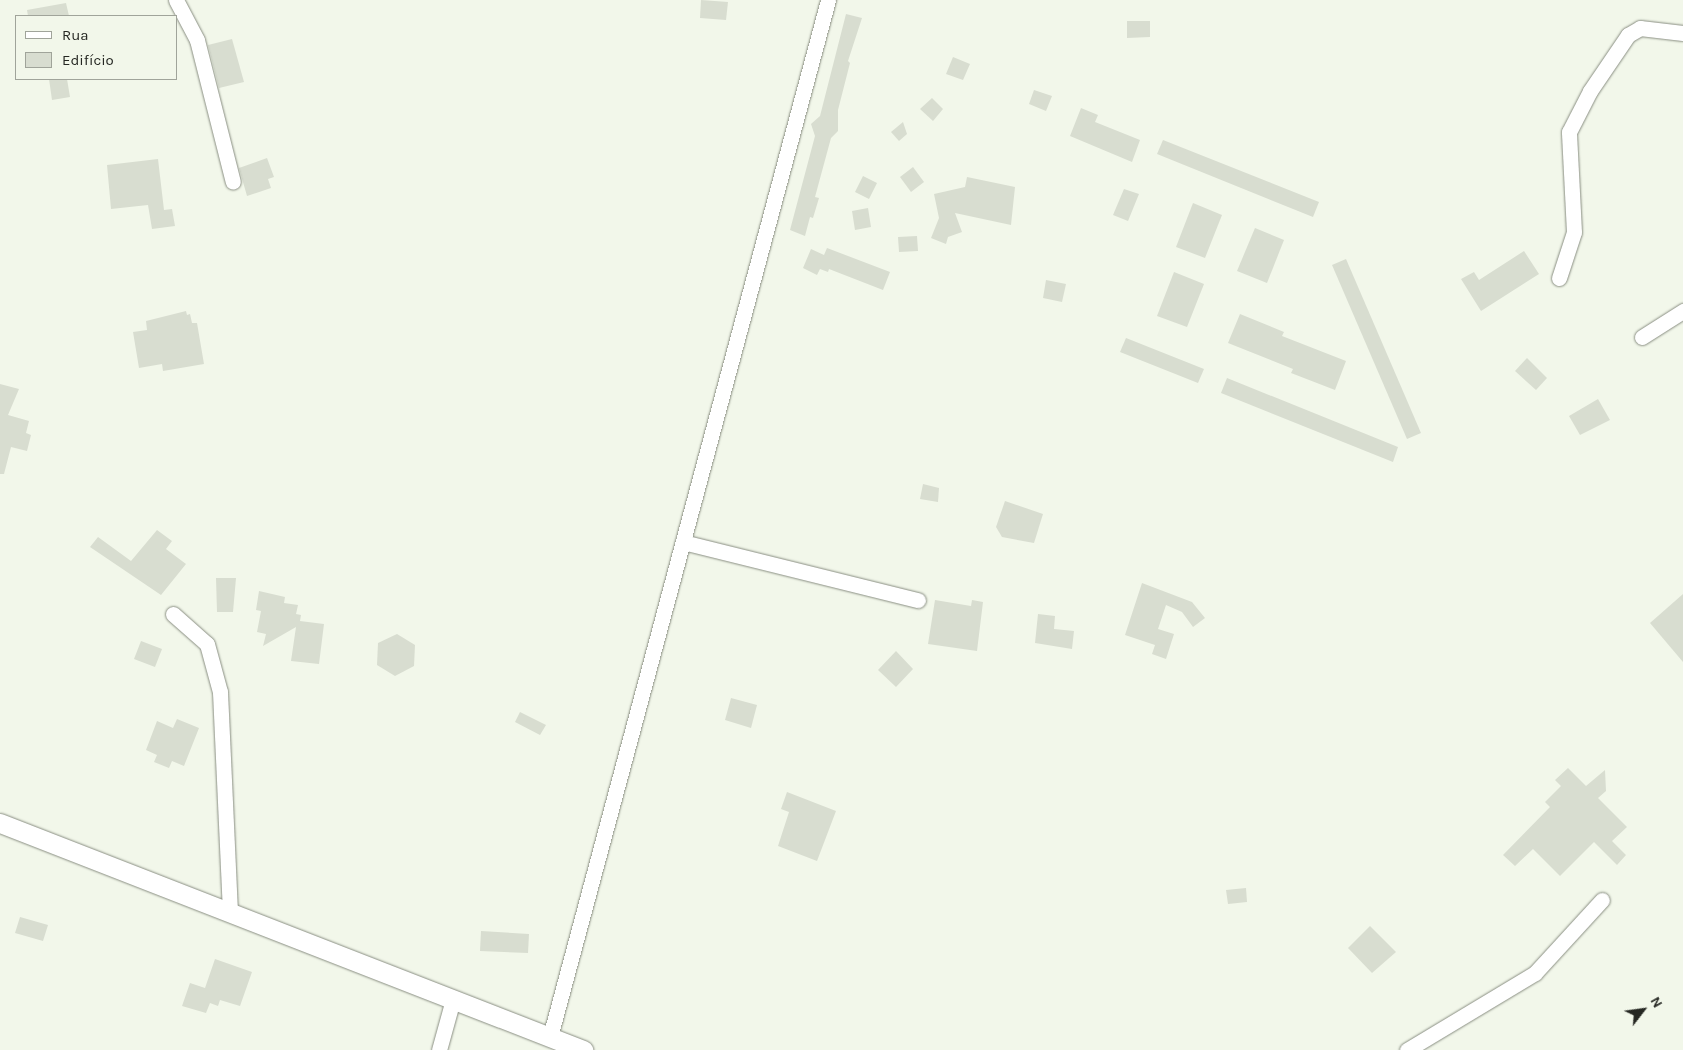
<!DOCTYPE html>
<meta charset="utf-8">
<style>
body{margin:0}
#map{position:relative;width:1683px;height:1050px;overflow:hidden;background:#f2f7ea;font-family:Karla,sans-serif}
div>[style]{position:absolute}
.building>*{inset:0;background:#d8ddd0}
.roads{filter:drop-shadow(0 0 1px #898e82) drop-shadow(0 0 1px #898e82)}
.minor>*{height:15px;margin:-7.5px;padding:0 7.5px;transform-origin:7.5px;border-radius:7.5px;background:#fff}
.tertiary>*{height:19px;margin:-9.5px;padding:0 9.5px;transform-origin:9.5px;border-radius:9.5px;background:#fff}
span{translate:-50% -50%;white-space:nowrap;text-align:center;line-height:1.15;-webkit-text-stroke:5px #f2f7ea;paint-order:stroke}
.legend{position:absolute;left:15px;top:15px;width:162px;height:65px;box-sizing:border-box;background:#f2f7ea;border:1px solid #a0a49a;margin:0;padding:6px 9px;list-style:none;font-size:15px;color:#252722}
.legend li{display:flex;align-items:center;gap:10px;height:25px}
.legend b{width:25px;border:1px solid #a0a49a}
.north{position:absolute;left:1618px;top:985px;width:50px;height:50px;-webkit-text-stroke:4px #f2f7ea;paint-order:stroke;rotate:60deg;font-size:14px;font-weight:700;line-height:20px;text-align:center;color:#252722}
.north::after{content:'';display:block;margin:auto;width:18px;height:22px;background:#252722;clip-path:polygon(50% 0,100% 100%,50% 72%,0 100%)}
</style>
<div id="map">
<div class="building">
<div style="clip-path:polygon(701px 0,728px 2px,726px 20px,700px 18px)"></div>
<div style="clip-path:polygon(66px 3px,69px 16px,28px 16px,27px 10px)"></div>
<div style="clip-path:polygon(846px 14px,862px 18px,848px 61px,850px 63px,838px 110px,838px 131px,831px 138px,815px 197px,819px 198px,813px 218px,810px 217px,805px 236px,790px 230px,815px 136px,811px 124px,820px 116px)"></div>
<div style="clip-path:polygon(1127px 21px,1150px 21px,1150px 37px,1127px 38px)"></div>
<div style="clip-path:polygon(232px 39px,244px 82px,219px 88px,208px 45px)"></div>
<div style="clip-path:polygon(953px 57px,970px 64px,963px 80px,946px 74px)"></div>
<div style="clip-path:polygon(49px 79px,67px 79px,70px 97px,52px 100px)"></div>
<div style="clip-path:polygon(1034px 90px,1052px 96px,1046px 111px,1029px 104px)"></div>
<div style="clip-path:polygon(932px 98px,943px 109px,933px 121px,920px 109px)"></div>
<div style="clip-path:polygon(1081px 108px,1098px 115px,1095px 122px,1140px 140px,1132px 162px,1070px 136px)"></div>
<div style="clip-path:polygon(903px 122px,907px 134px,899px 141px,891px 132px)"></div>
<div style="clip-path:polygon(1163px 140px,1319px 202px,1313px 217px,1157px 154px)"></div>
<div style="clip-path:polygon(267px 158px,274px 177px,268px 179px,271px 188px,247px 196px,239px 168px)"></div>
<div style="clip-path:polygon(158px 159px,164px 210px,172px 209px,175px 226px,152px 229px,148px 205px,111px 209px,107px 165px)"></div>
<div style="clip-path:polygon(913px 167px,924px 182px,911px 192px,900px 177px)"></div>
<div style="clip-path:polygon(863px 176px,877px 183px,869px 199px,855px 192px)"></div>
<div style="clip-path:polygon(967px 177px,1015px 187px,1011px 225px,955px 213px,962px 232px,948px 237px,946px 244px,931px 238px,939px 218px,934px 194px,965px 187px)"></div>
<div style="clip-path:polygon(1124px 189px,1139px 194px,1128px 221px,1113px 215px)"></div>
<div style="clip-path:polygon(1193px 203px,1222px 215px,1205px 258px,1176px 247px)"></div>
<div style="clip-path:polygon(868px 208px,871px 227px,855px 230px,852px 211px)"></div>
<div style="clip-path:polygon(1255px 228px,1284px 240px,1267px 283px,1237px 271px)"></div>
<div style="clip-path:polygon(917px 236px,918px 251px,899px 252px,898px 237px)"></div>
<div style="clip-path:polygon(827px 248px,890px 272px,883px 290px,829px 269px,828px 272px,820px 269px,817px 275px,803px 268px,811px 249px,824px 255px)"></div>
<div style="clip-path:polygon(1524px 251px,1539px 274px,1481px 311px,1461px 279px,1474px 272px,1479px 280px)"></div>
<div style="clip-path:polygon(1346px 259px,1421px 433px,1407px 439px,1332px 265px)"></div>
<div style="clip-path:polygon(1174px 272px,1204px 284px,1187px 327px,1157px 316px)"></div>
<div style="clip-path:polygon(1046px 280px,1066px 284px,1062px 302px,1043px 298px)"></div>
<div style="clip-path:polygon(186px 311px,187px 315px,190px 314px,192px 323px,197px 323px,204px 364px,163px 371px,162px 364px,139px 368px,133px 332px,147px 330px,146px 321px)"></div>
<div style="clip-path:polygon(1240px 314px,1284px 332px,1282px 336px,1346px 361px,1335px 390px,1291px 373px,1293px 369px,1228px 343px)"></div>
<div style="clip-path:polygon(1126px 338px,1204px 369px,1198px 383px,1120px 352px)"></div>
<div style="clip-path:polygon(1527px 358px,1547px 378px,1536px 390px,1515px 371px)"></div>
<div style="clip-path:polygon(1227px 378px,1398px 447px,1393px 462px,1221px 393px)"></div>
<div style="clip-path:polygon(0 384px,19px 389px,8px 415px,29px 421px,26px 433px,31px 435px,27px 451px,11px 447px,4px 474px,0 474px)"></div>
<div style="clip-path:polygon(1598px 399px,1610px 420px,1580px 435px,1569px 416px)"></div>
<div style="clip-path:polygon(923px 484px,939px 488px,938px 502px,920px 499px)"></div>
<div style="clip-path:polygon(1005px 501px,1043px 514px,1034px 543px,1002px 537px,996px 527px)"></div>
<div style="clip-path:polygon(157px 530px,172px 541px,166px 549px,186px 564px,161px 595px,90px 547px,98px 537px,131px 561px)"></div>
<div style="clip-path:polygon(216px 578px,236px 578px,233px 612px,217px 612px)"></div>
<div style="clip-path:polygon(1142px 583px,1192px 602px,1205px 618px,1193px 627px,1182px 612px,1166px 605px,1158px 629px,1174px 634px,1166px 659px,1152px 654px,1155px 645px,1125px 635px)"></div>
<div style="clip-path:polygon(259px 591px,285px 597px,284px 603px,298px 605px,296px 614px,301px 615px,300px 621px,324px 624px,319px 664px,291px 661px,296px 627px,263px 646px,266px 634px,257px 632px,261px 611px,256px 610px)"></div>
<div style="clip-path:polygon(1683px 594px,1683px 662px,1650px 623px)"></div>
<div style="clip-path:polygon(935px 600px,971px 606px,972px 600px,983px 602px,977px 651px,928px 644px)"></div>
<div style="clip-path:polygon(1038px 614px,1055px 616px,1054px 629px,1074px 631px,1072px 649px,1035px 643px)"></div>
<div style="clip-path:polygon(397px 634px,415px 645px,414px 666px,395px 676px,377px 665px,378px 643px)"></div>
<div style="clip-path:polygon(141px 641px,162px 649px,155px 667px,134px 659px)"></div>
<div style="clip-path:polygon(896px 651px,913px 669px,896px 687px,878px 670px)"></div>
<div style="clip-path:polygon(731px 698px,757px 705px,751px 728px,725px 720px)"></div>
<div style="clip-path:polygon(520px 712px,546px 725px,540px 735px,515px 722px)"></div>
<div style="clip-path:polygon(177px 719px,199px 728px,184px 766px,172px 761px,169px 768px,154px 762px,157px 755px,146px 750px,157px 721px,173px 728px)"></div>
<div style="clip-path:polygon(1568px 768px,1586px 786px,1605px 770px,1606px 791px,1598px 798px,1627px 827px,1612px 841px,1626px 855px,1617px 865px,1594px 842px,1560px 876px,1533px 849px,1515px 866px,1503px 855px,1550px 807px,1545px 802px,1561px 786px,1555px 780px)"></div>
<div style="clip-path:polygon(787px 792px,836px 811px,817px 861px,778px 846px,789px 812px,781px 809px)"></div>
<div style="clip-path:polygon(1246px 888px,1247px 902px,1228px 904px,1226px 890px)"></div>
<div style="clip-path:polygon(20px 917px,48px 925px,43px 941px,15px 933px)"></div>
<div style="clip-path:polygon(1370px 926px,1396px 952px,1372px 973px,1348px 948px)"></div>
<div style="clip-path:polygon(481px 931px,529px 934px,528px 953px,480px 951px)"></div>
<div style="clip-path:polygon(215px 959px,252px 972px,240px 1006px,220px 1000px,218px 1006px,210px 1003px,206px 1013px,182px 1006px,190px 983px,205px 988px)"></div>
</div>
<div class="roads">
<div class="minor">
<div style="left:176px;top:0;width:45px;rotate:62.3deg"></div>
<div style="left:197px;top:40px;width:146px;rotate:75.8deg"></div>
<div style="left:1559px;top:278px;width:48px;rotate:-71.9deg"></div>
<div style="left:1574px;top:232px;width:100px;rotate:-92.9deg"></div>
<div style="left:1569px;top:132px;width:46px;rotate:-62.9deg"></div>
<div style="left:1590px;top:91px;width:68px;rotate:-55.8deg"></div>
<div style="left:1628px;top:35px;width:14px;rotate:-30deg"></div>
<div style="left:1640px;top:28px;width:43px;rotate:6.6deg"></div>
<div style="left:1642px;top:337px;width:49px;rotate:-32.4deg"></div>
<div style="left:683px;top:542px;width:242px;rotate:13.9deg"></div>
<div style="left:173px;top:614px;width:45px;rotate:41.4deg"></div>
<div style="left:207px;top:644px;width:50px;rotate:74.8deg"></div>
<div style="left:220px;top:692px;width:220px;rotate:87.4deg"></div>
<div style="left:550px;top:1037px;width:1074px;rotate:-74.99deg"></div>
<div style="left:439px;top:1050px;width:53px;rotate:-74.6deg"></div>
<div style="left:1407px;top:1050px;width:149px;rotate:-31deg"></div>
<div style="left:1535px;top:973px;width:99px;rotate:-47.5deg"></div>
</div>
<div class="tertiary">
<div style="left:0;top:823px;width:626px;rotate:21.27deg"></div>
</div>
</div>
<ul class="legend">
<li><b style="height:6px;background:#fff"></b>Rua</li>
<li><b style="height:14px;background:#d8ddd0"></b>Edifício</li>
</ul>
<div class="north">N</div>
</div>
